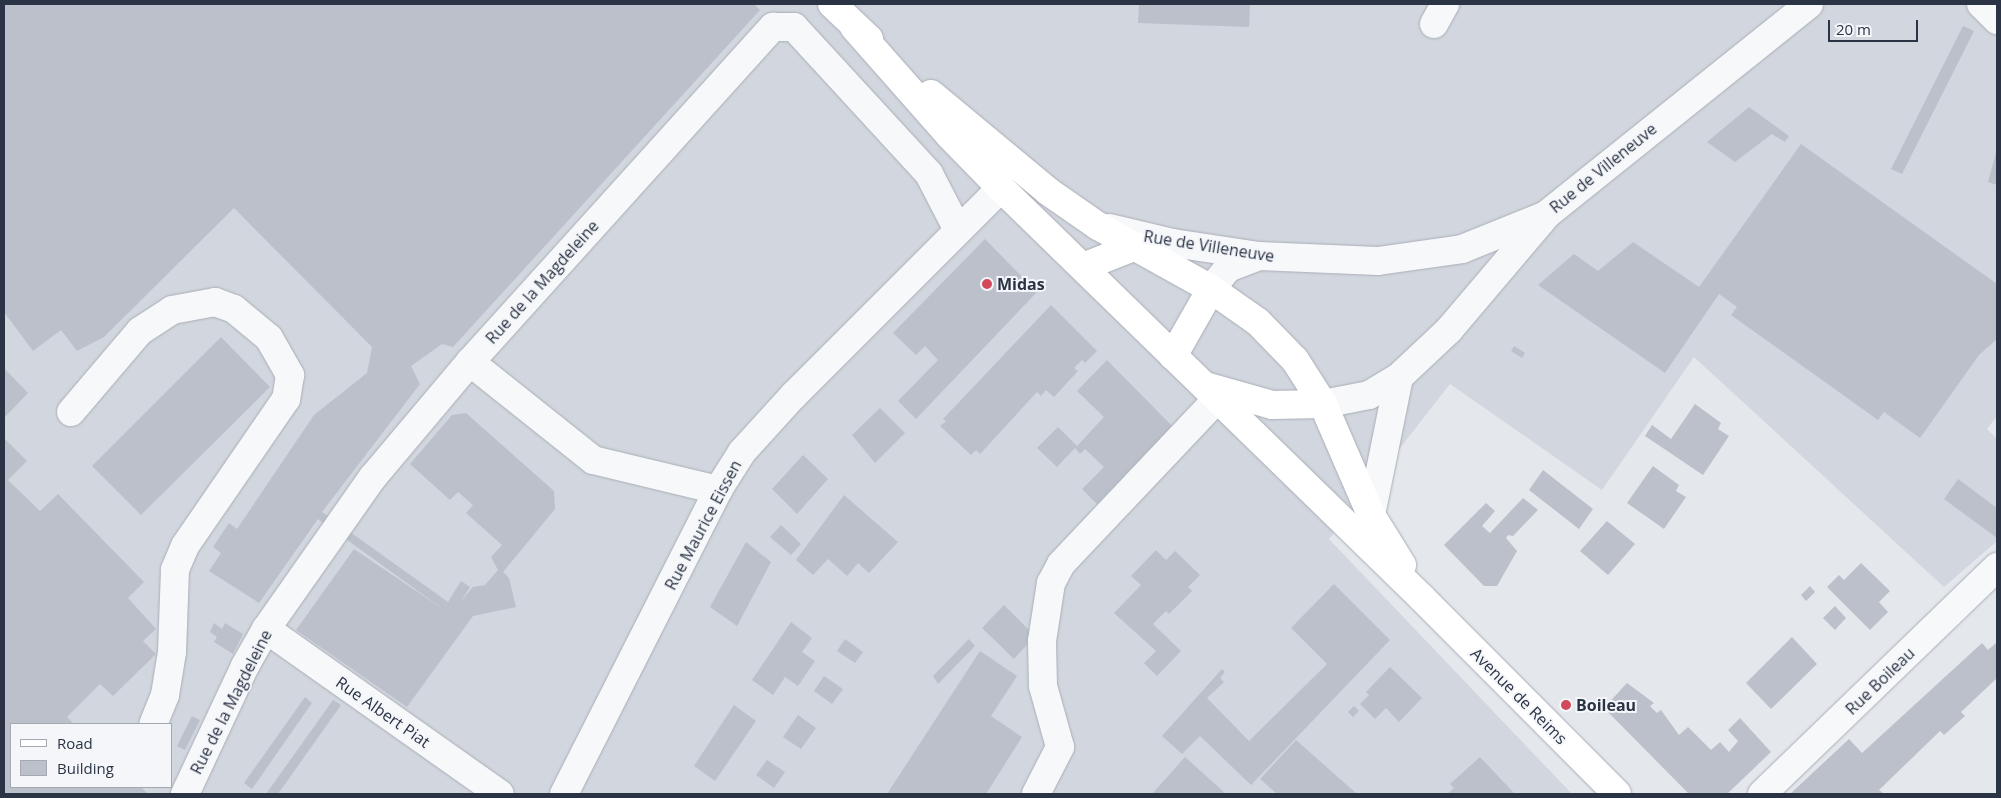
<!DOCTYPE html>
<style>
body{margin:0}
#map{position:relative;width:2001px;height:798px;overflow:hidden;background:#e4e7ec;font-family:"Open Sans",sans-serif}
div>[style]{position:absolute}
.built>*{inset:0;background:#d2d6de}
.building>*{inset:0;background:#bbc0ca}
.roads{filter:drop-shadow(0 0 1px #a9aeb7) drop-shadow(0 0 1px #a9aeb7)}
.minor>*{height:28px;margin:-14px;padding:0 14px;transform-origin:14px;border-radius:14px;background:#f7f8fa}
.major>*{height:28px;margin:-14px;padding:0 14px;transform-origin:14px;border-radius:14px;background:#fff}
.dots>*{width:14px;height:14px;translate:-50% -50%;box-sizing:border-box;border:2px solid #f4f6f9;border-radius:50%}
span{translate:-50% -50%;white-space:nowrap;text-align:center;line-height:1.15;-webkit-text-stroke:4px #f4f6f9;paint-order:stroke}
.street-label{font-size:16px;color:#2b3445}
.poi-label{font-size:16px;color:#2b3445;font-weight:700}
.left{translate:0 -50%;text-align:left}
.frame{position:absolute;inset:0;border:5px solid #2b3445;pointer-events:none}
.legend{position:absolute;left:10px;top:723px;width:162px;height:65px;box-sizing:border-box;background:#f4f6f9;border:1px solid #a4a8b1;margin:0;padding:6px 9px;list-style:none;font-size:15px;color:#2b3445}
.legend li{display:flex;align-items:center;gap:10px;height:25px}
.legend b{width:25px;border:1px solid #a4a8b1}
.scale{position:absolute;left:1828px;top:20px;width:90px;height:22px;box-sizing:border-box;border:2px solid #2b3445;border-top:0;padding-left:6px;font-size:15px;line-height:18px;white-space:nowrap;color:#2b3445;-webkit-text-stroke:4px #f4f6f9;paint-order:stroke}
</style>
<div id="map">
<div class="built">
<div style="clip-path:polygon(evenodd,4px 4px,1997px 4px,1997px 416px,1987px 429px,1997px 439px,1997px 541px,1944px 587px,1694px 357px,1602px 490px,1450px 384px,1329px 539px,1572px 794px,4px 794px,4px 4px,11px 724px,171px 724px,171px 787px,11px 787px,11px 724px)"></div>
</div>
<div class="building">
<div style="clip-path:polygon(4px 4px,754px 4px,760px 10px,453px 347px,442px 344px,411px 366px,420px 384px,322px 512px,448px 602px,461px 581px,470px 587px,461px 601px,473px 587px,485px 585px,498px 570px,491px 557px,502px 545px,466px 513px,473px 505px,458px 492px,450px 500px,410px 464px,452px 415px,466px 413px,554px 491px,555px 509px,503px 572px,509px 578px,516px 607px,473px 616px,407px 707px,296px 630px,354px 549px,443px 609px,318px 519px,259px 603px,209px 571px,221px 553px,213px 547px,229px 523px,237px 529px,314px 415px,367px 373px,372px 347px,234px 208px,104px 337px,77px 351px,61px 330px,33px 351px,4px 312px)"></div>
<div style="clip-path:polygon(1139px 4px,1250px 4px,1249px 27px,1138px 23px)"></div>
<div style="clip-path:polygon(1963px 26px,1974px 31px,1902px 174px,1891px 169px)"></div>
<div style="clip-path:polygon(1749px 107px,1789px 136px,1785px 142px,1772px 134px,1735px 162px,1707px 142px)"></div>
<div style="clip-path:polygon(1801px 144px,1997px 284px,1997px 339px,1979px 355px,1920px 438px,1884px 412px,1878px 420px,1731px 315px,1737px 307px,1719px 294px,1665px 373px,1538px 285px,1574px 254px,1598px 271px,1633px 242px,1699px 287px)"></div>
<div style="clip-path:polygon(1997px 149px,1997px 185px,1988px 182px)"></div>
<div style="clip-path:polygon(985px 239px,1037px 292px,916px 419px,898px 401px,938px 360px,925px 346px,916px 355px,893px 333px)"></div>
<div style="clip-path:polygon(1051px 305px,1097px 351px,1085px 363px,1082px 360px,1074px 368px,1078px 371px,1054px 397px,1046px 390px,1041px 396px,1037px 392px,980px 454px,976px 450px,971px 455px,940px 426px,946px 421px,943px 419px)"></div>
<div style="clip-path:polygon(221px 337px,270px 387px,141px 515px,92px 466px)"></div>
<div style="clip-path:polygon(1514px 346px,1525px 353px,1522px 358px,1511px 351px)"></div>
<div style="clip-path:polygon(1107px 360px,1172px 426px,1097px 504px,1082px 489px,1104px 467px,1085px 449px,1080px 454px,1075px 448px,1057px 467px,1037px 448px,1058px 427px,1077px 446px,1104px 417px,1077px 391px)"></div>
<div style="clip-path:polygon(4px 368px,28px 393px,4px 418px)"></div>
<div style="clip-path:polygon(1695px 404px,1721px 423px,1718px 429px,1729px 436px,1703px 475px,1645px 436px,1652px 425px,1671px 439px)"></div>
<div style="clip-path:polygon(880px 408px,905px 433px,875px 463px,852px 435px)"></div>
<div style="clip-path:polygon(4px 438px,27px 461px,8px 480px,40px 511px,58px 494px,144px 582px,128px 598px,156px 629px,143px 641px,156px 654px,113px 696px,100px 684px,67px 717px,74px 724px,11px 724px,11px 787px,141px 787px,148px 794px,4px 794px)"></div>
<div style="clip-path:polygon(803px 455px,828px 479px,797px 514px,772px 489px)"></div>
<div style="clip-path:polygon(1653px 466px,1679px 485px,1676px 491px,1686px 497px,1664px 529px,1627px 503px)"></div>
<div style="clip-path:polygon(1543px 470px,1593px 509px,1579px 529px,1529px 490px)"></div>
<div style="clip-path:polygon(1958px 479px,1997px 508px,1997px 538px,1944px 499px)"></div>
<div style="clip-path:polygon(844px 495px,898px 542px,869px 573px,858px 563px,847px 576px,828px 559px,813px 575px,796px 560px)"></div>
<div style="clip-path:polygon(1523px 498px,1538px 510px,1513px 536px,1508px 535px,1506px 538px,1517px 551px,1497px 586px,1484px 586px,1444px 545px,1486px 503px,1495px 511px,1482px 526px,1490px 533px)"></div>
<div style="clip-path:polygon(1607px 521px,1635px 544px,1608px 575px,1580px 551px)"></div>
<div style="clip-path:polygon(781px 525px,801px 544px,791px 555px,770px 537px)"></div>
<div style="clip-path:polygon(746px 542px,771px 562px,737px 626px,710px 607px)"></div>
<div style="clip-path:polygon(1156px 550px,1166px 560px,1175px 551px,1200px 575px,1188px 587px,1192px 591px,1169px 614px,1166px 611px,1153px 624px,1181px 651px,1157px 676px,1144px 663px,1156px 651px,1114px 613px,1141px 585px,1131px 576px)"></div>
<div style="clip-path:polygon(1861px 563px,1890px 591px,1879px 602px,1888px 612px,1870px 630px,1827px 587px,1839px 575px,1844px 580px)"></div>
<div style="clip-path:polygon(1334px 584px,1390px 640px,1251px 785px,1200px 736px,1182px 754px,1162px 736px,1222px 669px,1225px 672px,1220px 678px,1224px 682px,1207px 698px,1249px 741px,1327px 664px,1291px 628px)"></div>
<div style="clip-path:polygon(1810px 586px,1815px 592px,1806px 601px,1801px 595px)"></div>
<div style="clip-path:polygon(1004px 605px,1035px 636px,1014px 659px,982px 628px)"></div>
<div style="clip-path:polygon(1835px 606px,1846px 618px,1835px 630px,1823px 618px)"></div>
<div style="clip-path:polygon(791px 622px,812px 638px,802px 652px,815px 661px,798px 686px,785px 677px,773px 695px,752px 680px)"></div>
<div style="clip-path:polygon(214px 623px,222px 629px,225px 623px,243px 634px,233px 654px,214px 642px,217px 637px,210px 632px)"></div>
<div style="clip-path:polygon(1792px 637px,1817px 664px,1771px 709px,1746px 683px)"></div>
<div style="clip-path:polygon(845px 639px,863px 652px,855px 663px,837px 651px)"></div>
<div style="clip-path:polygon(969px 639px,975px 646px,938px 684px,933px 676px)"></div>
<div style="clip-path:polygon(1997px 642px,1997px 678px,1961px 712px,1965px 716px,1944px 735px,1940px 731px,1879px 790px,1884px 794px,1790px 794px,1849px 739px,1862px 753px,1982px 643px,1988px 650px)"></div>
<div style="clip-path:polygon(980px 651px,1017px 676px,991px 716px,1022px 737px,986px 794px,887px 794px)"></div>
<div style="clip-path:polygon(1390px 667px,1422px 698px,1399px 722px,1386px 708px,1375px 719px,1360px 704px,1369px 695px,1366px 692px)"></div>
<div style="clip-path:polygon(824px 676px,843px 689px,832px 704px,814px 691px)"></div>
<div style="clip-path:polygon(1627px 683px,1654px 703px,1650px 706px,1657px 713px,1661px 710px,1679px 735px,1688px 727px,1711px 750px,1720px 742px,1729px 752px,1738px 741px,1728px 730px,1740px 718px,1771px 752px,1727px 794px,1689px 794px,1604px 708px)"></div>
<div style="clip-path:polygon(305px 697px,312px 703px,252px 789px,244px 783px)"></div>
<div style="clip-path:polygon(333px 700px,341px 705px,278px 794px,266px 794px)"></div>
<div style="clip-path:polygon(734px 705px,756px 721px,715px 781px,694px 766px)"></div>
<div style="clip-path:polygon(1354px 706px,1359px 711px,1353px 717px,1348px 712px)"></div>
<div style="clip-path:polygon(798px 715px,816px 728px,801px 749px,783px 737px)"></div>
<div style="clip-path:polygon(192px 716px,200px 720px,185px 750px,177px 746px)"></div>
<div style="clip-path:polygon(1296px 740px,1357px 794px,1277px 794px,1260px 779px)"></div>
<div style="clip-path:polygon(1185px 757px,1225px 793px,1224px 794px,1152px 794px)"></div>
<div style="clip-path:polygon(1480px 757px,1515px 794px,1447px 794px,1454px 788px,1450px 784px)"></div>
<div style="clip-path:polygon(767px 760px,785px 772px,774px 788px,756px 775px)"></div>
</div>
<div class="roads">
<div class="minor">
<div style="left:1981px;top:4px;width:23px;rotate:45deg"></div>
<div style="left:1434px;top:24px;width:23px;rotate:-61deg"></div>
<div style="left:1109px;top:228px;width:66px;rotate:13.2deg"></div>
<div style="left:1173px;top:243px;width:87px;rotate:8.6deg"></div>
<div style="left:1259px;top:256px;width:119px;rotate:2.4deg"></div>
<div style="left:1378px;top:261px;width:85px;rotate:-8.1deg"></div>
<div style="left:1462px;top:249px;width:91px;rotate:-22deg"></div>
<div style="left:1546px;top:215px;width:337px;rotate:-38.7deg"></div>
<div style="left:1211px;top:289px;width:27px;rotate:-51deg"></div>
<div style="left:1228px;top:268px;width:33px;rotate:-21deg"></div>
<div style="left:470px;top:362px;width:157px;rotate:38.5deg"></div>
<div style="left:593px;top:460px;width:129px;rotate:13.5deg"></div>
<div style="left:1323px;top:404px;width:47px;rotate:-11.1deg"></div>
<div style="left:1369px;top:395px;width:35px;rotate:-31deg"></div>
<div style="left:1399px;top:377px;width:69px;rotate:-43.2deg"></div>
<div style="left:1449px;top:330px;width:145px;rotate:-49.7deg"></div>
<div style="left:71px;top:412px;width:106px;rotate:-49.6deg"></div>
<div style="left:140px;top:331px;width:38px;rotate:-33deg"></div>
<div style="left:172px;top:310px;width:44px;rotate:-10.5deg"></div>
<div style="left:215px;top:302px;width:20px;rotate:20deg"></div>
<div style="left:234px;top:309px;width:45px;rotate:39.6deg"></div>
<div style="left:269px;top:338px;width:43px;rotate:60.4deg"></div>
<div style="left:290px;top:375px;width:24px;rotate:99deg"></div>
<div style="left:286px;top:399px;width:178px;rotate:124.5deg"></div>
<div style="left:185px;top:546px;width:26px;rotate:113deg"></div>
<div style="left:175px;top:570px;width:82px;rotate:92.1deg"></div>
<div style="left:172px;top:652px;width:44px;rotate:99.2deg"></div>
<div style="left:165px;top:695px;width:31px;rotate:112deg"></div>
<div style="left:1371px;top:515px;width:141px;rotate:-78.5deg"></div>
<div style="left:266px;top:629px;width:286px;rotate:35.2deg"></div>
<div style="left:185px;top:794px;width:141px;rotate:-64.9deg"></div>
<div style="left:245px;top:666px;width:43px;rotate:-60.4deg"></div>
<div style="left:266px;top:629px;width:186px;rotate:-54.9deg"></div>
<div style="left:373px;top:477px;width:150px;rotate:-49.9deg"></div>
<div style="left:470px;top:362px;width:452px;rotate:-47.9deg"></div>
<div style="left:773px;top:27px;width:21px"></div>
<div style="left:794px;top:27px;width:200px;rotate:47.4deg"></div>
<div style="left:929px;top:174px;width:63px;rotate:62.6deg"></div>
<div style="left:564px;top:794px;width:341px;rotate:-63.1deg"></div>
<div style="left:718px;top:490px;width:45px;rotate:-57.7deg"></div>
<div style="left:742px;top:452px;width:76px;rotate:-47.7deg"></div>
<div style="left:793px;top:396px;width:294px;rotate:-45deg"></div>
<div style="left:1036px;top:794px;width:53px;rotate:-62.9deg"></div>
<div style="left:1060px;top:747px;width:63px;rotate:-105.6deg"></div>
<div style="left:1043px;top:686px;width:45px;rotate:-91.3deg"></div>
<div style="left:1042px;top:641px;width:59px;rotate:-81.2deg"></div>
<div style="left:1051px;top:583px;width:21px;rotate:-62deg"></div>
<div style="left:1061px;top:564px;width:227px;rotate:-46.6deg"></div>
<div style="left:1762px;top:794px;width:327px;rotate:-44deg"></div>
</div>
<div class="major">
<div style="left:832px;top:4px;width:51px;rotate:43.4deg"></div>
<div style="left:854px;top:27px;width:145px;rotate:48.6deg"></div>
<div style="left:950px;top:136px;width:73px;rotate:45.6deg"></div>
<div style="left:1001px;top:188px;width:588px;rotate:44.24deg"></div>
<div style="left:1422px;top:598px;width:276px;rotate:45.1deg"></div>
<div style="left:931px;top:94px;width:153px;rotate:39.7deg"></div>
<div style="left:1049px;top:192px;width:60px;rotate:34.8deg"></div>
<div style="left:1098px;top:226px;width:129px;rotate:29.1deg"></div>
<div style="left:1211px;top:289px;width:57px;rotate:35.1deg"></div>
<div style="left:1258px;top:322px;width:53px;rotate:45.8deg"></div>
<div style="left:1295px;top:360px;width:52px;rotate:57.5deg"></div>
<div style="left:1323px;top:404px;width:121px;rotate:66.6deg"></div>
<div style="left:1371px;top:515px;width:59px;rotate:58.2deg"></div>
<div style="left:1083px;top:267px;width:57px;rotate:-21.6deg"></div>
<div style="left:1173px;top:356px;width:77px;rotate:-60.4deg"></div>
<div style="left:1205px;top:386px;width:70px;rotate:15.8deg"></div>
<div style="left:1272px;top:405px;width:51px;rotate:-1.1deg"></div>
</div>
</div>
<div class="dots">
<div style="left:987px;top:284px;background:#d1495b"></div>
<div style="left:1566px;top:705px;background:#d1495b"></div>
</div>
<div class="street-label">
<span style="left:1603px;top:168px;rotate:-39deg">Rue de Villeneuve</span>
<span style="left:1209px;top:246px;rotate:9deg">Rue de Villeneuve</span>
<span style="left:542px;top:282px;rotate:-48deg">Rue de la Magdeleine</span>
<span style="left:703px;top:525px;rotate:-62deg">Rue Maurice Eissen</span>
<span style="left:1880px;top:681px;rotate:-44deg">Rue Boileau</span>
<span style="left:1519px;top:696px;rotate:45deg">Avenue de Reims</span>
<span style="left:231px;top:702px;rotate:-63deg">Rue de la Magdeleine</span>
<span style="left:383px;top:712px;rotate:35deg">Rue Albert Piat</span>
</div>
<div class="poi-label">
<span class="left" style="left:997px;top:284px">Midas</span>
<span class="left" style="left:1576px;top:705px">Boileau</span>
</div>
<div class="frame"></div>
<ul class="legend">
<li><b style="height:6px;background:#fff"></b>Road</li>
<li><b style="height:14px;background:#bbc0ca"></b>Building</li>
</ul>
<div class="scale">20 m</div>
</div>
